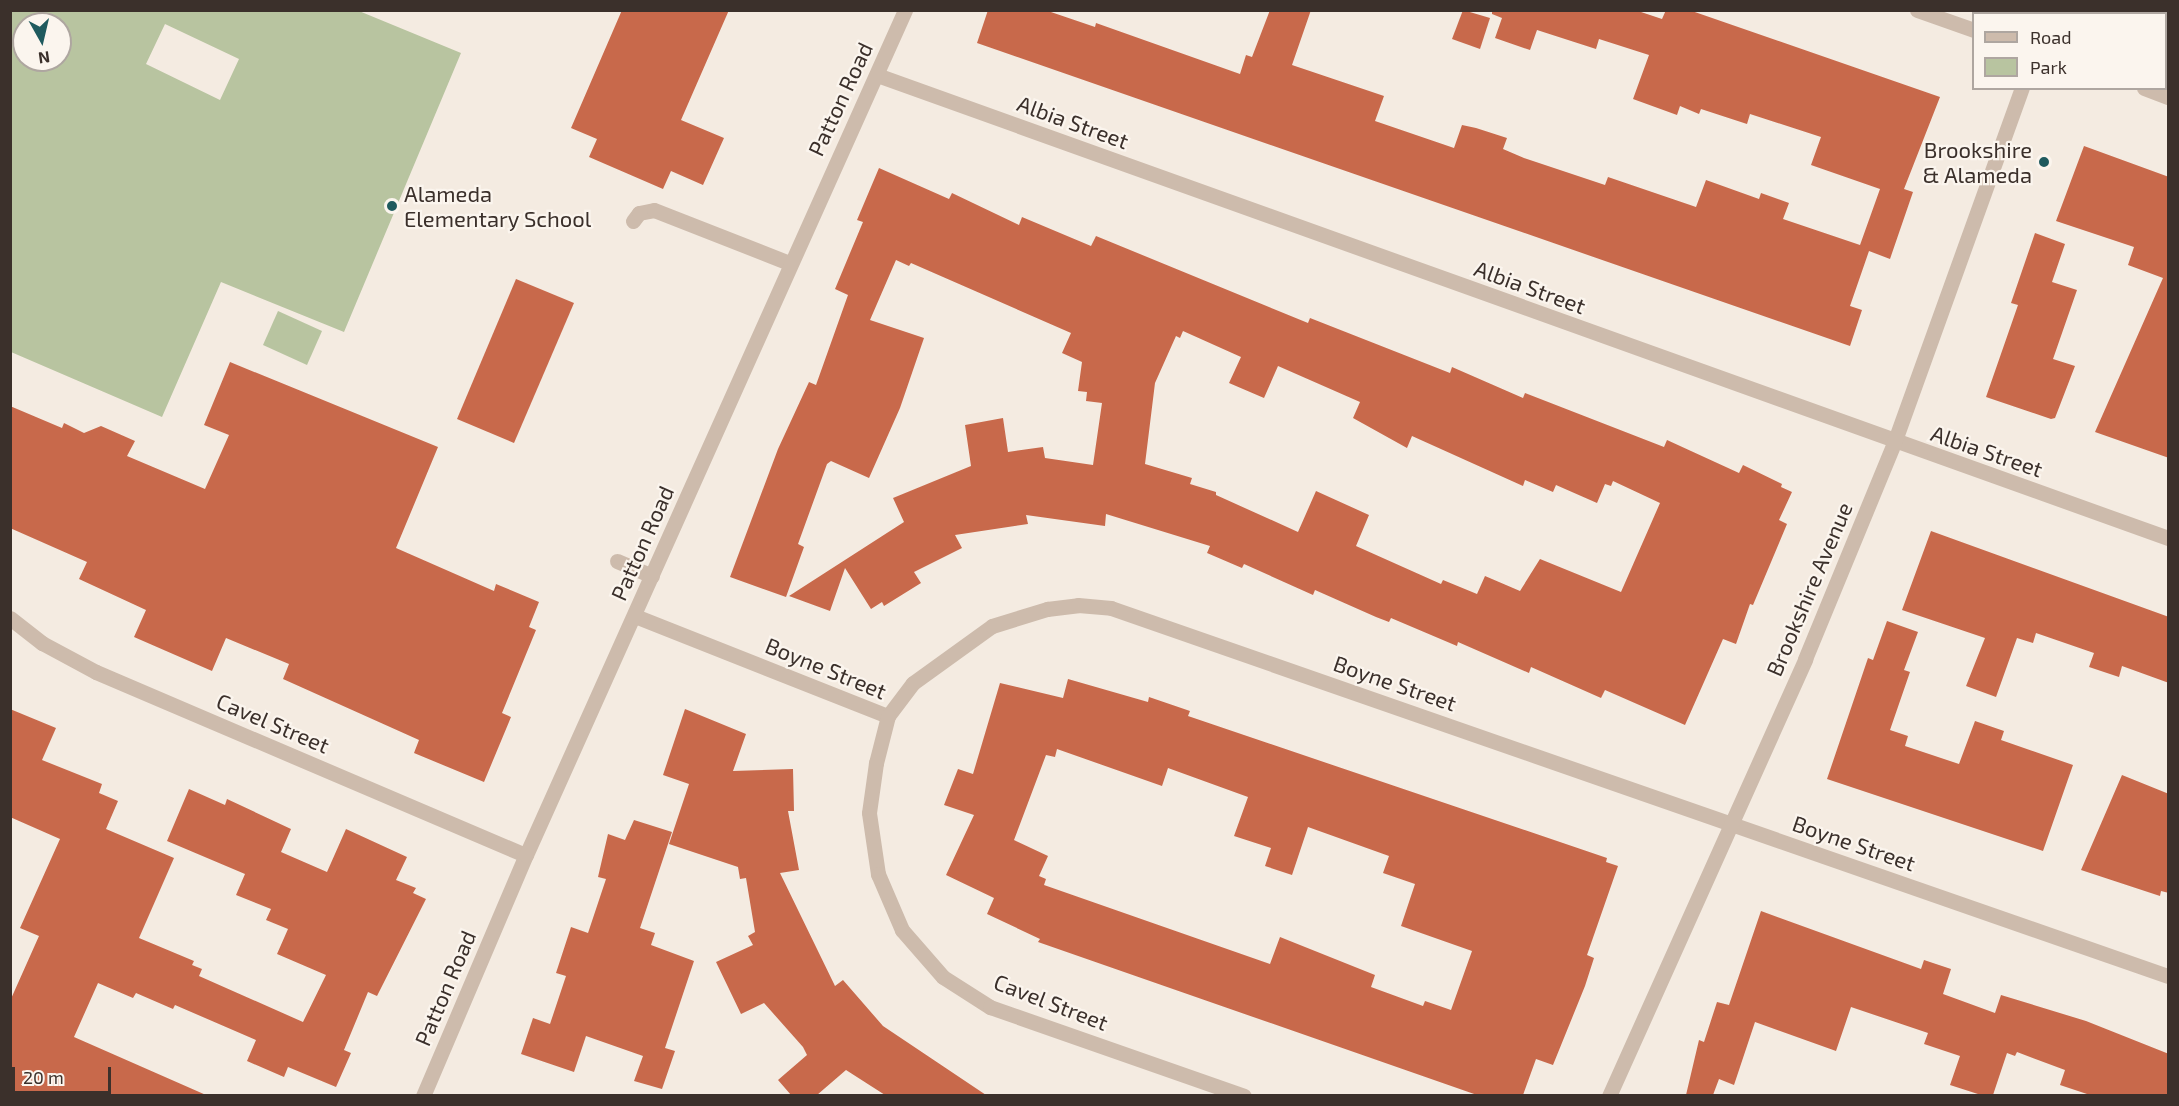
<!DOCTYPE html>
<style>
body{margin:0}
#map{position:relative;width:2179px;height:1106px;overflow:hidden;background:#f4ebe1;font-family:"Exo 2",sans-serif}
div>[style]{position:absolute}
.green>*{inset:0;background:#b8c4a0}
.building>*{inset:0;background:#c8694b}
.minor>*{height:15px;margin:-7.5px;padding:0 7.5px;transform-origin:7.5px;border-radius:7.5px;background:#cdbbac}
.dots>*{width:16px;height:16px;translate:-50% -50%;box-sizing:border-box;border:3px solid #fbf5ee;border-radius:50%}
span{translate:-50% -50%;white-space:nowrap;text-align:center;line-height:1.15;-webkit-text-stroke:4.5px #fbf5ee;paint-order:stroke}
.street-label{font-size:22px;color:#3b302b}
.poi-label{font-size:22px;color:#3b302b}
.right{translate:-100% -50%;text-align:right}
.left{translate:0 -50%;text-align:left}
.frame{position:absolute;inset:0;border:12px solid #3b302b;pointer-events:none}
.legend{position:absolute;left:1972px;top:12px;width:195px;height:78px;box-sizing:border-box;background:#fbf5ee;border:2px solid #aea6a0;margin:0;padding:8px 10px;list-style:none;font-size:18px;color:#3b302b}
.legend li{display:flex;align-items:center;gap:12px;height:30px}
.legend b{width:30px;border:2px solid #aea6a0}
.north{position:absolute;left:12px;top:12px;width:60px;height:60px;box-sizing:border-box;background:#fbf5ee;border:2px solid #aea6a0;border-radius:50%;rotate:172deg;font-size:16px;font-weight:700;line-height:24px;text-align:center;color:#3b302b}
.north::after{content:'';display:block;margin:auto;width:21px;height:27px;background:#1f5a5e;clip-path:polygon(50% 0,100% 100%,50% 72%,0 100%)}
.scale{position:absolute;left:12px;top:1067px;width:99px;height:27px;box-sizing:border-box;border:3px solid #3b302b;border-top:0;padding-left:8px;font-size:18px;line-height:21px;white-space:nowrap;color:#3b302b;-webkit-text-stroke:4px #fbf5ee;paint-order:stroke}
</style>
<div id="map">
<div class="green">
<div style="clip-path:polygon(evenodd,11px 10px,359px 11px,461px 53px,344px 332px,221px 282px,162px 417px,11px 352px,11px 10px,24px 24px,60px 24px,60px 60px,24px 60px,24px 24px,11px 10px,165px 24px,239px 59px,220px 100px,146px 64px,165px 24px)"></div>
<div style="clip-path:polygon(278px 311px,322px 331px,307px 365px,263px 345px)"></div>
</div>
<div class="building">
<div style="clip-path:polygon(622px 10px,729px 10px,681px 120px,724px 138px,703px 185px,671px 171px,663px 189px,589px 157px,597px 139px,571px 128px)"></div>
<div style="clip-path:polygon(988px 10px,1045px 10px,1095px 27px,1096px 23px,1240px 74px,1246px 55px,1252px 57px,1270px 10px,1311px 10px,1292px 65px,1384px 96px,1375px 121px,1454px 148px,1462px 125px,1476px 128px,1507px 138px,1503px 149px,1524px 158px,1605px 185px,1608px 177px,1696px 207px,1706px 180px,1759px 199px,1761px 193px,1789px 203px,1783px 219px,1860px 245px,1880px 189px,1811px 165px,1821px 137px,1750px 114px,1747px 124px,1701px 109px,1699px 114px,1680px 106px,1677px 115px,1633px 99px,1649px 55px,1599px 39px,1596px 49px,1537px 30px,1530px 50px,1495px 38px,1502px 18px,1492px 14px,1492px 10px,1635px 10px,1662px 19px,1666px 10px,1689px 10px,1940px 97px,1904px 189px,1913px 192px,1890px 259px,1869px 251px,1850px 306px,1862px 310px,1850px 346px,977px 43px)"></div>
<div style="clip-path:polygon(1463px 10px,1490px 18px,1480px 49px,1452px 39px)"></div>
<div style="clip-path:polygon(2084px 146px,2169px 177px,2169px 458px,2095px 432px,2163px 278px,2128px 265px,2134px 247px,2056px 221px)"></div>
<div style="clip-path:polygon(evenodd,879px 168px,949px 199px,952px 193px,1019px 225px,1022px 217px,1091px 246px,1096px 236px,1308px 323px,1310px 318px,1450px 373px,1452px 367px,1523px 398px,1525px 393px,1664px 447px,1667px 440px,1739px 473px,1743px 465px,1782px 484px,1781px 487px,1792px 492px,1779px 520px,1787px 524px,1753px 605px,1750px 604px,1736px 644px,1723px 639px,1685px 725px,1605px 690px,1601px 698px,1531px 667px,1529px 673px,1458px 642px,1457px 646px,1391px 618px,1389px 622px,1376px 617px,1315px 590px,1313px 595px,1244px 564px,1242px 568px,1207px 553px,1210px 546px,1106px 514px,1105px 526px,1026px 515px,1028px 524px,955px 535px,962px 548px,914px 572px,921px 583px,884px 606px,882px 602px,871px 609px,845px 568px,830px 611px,789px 596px,904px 522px,893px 498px,971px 466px,965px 425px,1003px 418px,1008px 452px,1043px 447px,1045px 458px,1093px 465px,1102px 403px,1086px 401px,1087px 392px,1078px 391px,1082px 362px,1062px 353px,1071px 333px,911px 263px,909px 266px,896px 260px,870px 320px,924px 338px,900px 408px,869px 478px,831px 461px,827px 464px,798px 544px,804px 547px,786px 597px,730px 577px,778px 449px,809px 382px,816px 385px,848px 295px,835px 289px,863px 222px,857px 220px,879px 168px,1183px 331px,1241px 357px,1229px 383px,1264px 398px,1278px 366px,1360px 402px,1353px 418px,1407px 448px,1412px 436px,1523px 486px,1525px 480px,1553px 492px,1556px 485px,1597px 503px,1605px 484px,1611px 486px,1613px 481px,1660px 503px,1621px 592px,1540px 559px,1520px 591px,1485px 576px,1477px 594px,1443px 580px,1441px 584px,1356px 546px,1369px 515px,1316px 491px,1298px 532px,1216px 495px,1216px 492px,1190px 484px,1192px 478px,1145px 464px,1155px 383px,1176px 336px,1180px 338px,1183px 331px)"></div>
<div style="clip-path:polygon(2035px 233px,2065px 244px,2052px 282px,2077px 290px,2053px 359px,2075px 366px,2055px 418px,2051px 419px,1986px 397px,2018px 305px,2011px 303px)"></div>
<div style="clip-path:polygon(516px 279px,574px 303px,514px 443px,457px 419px)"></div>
<div style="clip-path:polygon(230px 362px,438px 447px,396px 548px,494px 591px,496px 584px,539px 602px,529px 627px,536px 630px,502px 713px,511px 717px,484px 782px,414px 753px,419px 740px,283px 679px,289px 664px,226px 638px,212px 671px,134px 637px,146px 610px,79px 579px,87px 562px,10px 528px,10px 406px,62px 428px,64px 423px,84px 433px,101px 426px,135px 441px,127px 456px,205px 489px,229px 435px,204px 425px)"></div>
<div style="clip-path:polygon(1931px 531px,2169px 617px,2169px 683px,2122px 666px,2119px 677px,2089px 667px,2094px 653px,2036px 633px,2033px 643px,2017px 638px,1996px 697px,1966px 686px,1985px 638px,1902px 610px)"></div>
<div style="clip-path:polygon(1887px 621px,1918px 632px,1904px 670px,1910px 672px,1890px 730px,1908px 736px,1905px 746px,1959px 764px,1975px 721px,2004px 731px,2001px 740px,2073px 765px,2043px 851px,1827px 779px,1868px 658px,1873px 660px)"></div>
<div style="clip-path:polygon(evenodd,1068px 679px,1148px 702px,1149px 697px,1190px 711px,1188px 716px,1607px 858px,1606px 862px,1618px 866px,1587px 955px,1594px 958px,1585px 986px,1553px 1065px,1536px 1059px,1523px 1095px,1477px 1095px,1038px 942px,1040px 939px,987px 914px,994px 898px,946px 875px,974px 815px,944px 805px,958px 769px,973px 774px,1000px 683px,1063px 698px,1068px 679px,1057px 749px,1162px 786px,1168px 768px,1248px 797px,1234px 836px,1271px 848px,1265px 866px,1292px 875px,1308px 827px,1389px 856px,1383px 873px,1415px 884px,1401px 926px,1472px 951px,1451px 1010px,1425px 1001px,1423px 1006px,1371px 987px,1375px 975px,1280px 937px,1270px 964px,1044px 885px,1046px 879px,1039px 876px,1048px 856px,1014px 840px,1046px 755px,1055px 757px,1057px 749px)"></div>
<div style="clip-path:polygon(10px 709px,56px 728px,42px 760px,102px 784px,99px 793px,118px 801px,106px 829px,174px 858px,139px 938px,194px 961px,192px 965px,202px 969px,199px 976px,303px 1022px,326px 975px,277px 954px,288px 929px,266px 920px,271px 909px,236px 895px,245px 874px,167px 841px,189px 789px,225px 805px,227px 799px,291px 829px,281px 852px,327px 872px,346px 829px,407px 857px,396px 880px,416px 888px,413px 893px,426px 899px,377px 996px,368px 992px,344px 1050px,351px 1053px,336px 1087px,288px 1067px,284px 1077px,247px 1061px,256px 1040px,175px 1005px,173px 1009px,136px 993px,133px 998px,98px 983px,74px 1037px,206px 1095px,10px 1095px,10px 1001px,39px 936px,20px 928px,60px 839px,10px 817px)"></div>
<div style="clip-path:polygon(685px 709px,746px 734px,733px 771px,793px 769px,794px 811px,788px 811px,799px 870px,780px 873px,835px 986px,843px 980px,883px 1026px,986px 1095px,885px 1095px,846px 1070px,817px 1095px,791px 1095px,778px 1080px,807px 1055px,803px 1047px,764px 1003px,741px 1014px,716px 962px,753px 945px,748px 936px,755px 932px,746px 878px,740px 879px,738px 867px,669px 844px,689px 784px,663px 775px)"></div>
<div style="clip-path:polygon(2122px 775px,2169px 794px,2169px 893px,2161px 891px,2160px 896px,2081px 870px)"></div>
<div style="clip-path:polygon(634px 820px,672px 832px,640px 928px,655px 933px,651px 945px,694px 961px,665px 1048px,675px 1051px,662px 1089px,634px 1081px,643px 1056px,586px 1036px,574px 1072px,521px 1054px,533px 1018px,550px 1024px,566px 976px,556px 973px,571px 927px,588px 933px,606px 879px,598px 877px,608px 834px,625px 840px)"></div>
<div style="clip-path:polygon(1761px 911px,1921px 969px,1924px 960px,1951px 969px,1943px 994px,1995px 1013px,2001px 995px,2086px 1021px,2169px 1054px,2169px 1095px,2090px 1095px,2060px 1085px,2065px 1070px,2017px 1052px,2015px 1056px,2007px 1053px,1993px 1095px,1981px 1095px,1950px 1085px,1960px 1056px,1924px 1044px,1928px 1033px,1851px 1007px,1836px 1051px,1755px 1022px,1734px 1085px,1719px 1079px,1713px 1095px,1686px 1095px,1699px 1040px,1704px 1042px,1717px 1002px,1729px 1005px)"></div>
</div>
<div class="minor">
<div style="left:1917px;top:10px;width:60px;rotate:19.3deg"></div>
<div style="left:2052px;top:14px;width:4px;rotate:-76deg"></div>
<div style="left:877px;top:75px;width:1372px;rotate:19.73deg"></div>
<div style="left:2144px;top:88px;width:26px;rotate:21deg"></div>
<div style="left:633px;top:221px;width:10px;rotate:-53deg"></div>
<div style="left:639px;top:213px;width:15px;rotate:-11deg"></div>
<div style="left:654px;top:210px;width:145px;rotate:21.4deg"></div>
<div style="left:617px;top:561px;width:38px;rotate:23deg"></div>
<div style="left:635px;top:616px;width:272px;rotate:21.6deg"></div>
<div style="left:888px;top:716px;width:41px;rotate:-52.9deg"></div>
<div style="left:913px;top:683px;width:97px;rotate:-35.8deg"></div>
<div style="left:992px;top:626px;width:58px;rotate:-17.2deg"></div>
<div style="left:1047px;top:609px;width:31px;rotate:-7deg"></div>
<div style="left:1078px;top:605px;width:33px;rotate:5deg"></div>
<div style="left:1111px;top:608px;width:1119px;rotate:19.2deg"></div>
<div style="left:10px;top:618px;width:41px;rotate:38deg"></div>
<div style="left:42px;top:643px;width:61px;rotate:28.2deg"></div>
<div style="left:96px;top:672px;width:467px;rotate:23.1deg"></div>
<div style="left:888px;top:716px;width:49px;rotate:104.3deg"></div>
<div style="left:876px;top:763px;width:50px;rotate:98deg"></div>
<div style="left:869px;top:813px;width:62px;rotate:81.6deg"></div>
<div style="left:878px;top:874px;width:61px;rotate:66.8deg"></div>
<div style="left:902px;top:930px;width:62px;rotate:48.9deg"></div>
<div style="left:943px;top:977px;width:56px;rotate:32.6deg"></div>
<div style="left:990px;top:1007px;width:269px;rotate:19.3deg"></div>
<div style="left:423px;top:1096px;width:262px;rotate:-66.9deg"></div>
<div style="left:526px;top:855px;width:926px;rotate:-65.84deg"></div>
<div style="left:1609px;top:1096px;width:479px;rotate:-65.8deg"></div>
<div style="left:1805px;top:659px;width:234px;rotate:-67.6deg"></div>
<div style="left:1894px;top:443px;width:377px;rotate:-70.2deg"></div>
</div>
<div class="dots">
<div style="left:2044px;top:162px;background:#1f5a5e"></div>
<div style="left:392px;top:206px;background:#1f5a5e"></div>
</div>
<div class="street-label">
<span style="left:840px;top:99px;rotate:-65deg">Patton Road</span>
<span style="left:1073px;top:122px;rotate:20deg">Albia Street</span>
<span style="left:1530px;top:287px;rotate:20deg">Albia Street</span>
<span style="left:1987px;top:451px;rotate:19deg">Albia Street</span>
<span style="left:642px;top:543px;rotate:-66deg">Patton Road</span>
<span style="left:1809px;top:589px;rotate:-67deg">Brookshire Avenue</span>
<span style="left:826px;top:668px;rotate:22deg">Boyne Street</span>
<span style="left:1395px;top:683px;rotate:19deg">Boyne Street</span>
<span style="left:273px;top:723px;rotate:23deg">Cavel Street</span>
<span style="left:1854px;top:843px;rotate:19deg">Boyne Street</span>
<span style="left:445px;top:988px;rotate:-67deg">Patton Road</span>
<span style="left:1051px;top:1002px;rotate:21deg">Cavel Street</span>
</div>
<div class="poi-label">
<span class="right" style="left:2032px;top:162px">Brookshire<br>&amp; Alameda</span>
<span class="left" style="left:404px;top:206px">Alameda<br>Elementary School</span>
</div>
<div class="frame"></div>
<ul class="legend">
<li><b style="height:8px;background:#cdbbac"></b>Road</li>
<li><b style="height:16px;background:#b8c4a0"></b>Park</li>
</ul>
<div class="north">N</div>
<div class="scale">20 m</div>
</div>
